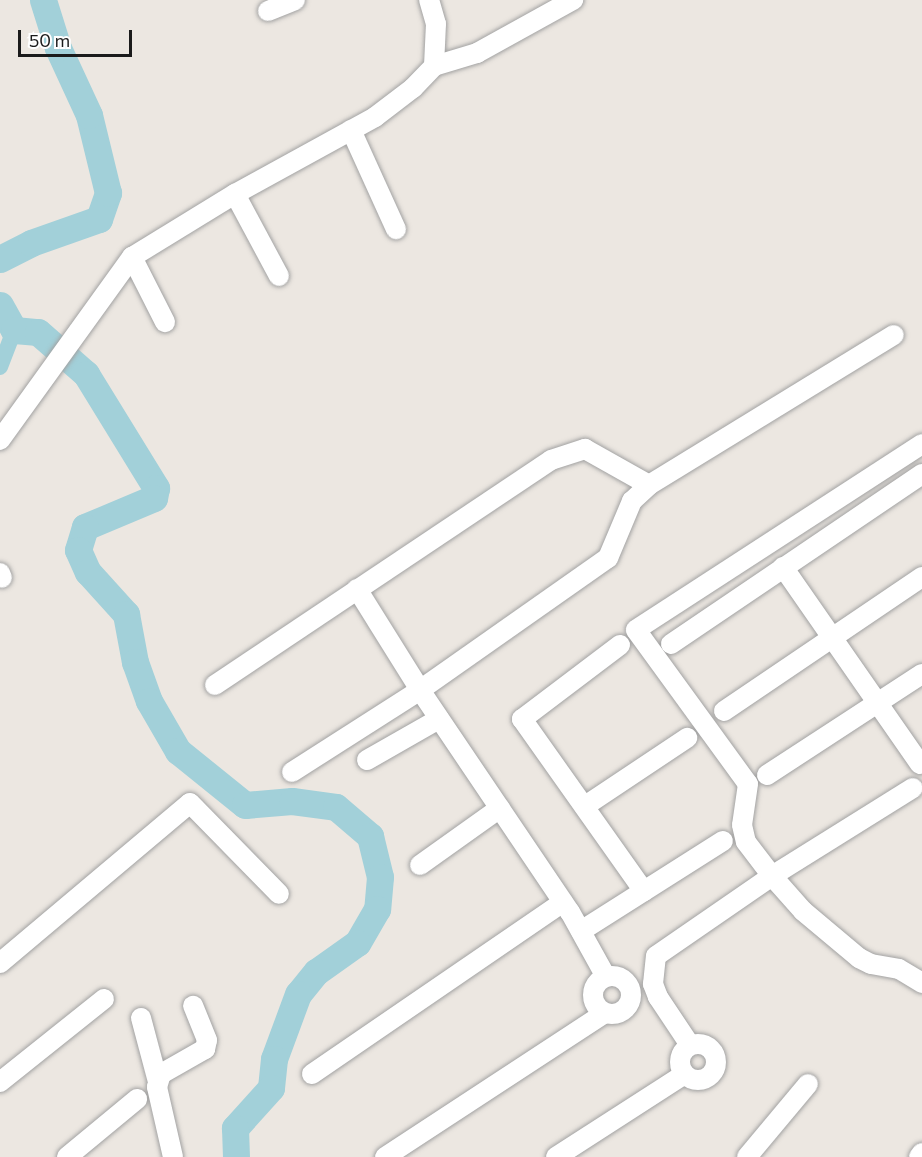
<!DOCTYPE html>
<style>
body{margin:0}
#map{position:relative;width:922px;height:1157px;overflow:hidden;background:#ece7e1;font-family:Commissioner,sans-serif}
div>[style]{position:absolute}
.canal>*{height:16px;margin:-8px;padding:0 8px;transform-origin:8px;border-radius:8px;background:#a2d0d9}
.river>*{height:27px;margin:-13.5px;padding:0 13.5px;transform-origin:13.5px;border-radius:13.5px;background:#a2d0d9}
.roads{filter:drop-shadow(0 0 2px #a2a2a2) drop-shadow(0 0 2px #a2a2a2)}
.minor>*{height:20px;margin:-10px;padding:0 10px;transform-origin:10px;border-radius:10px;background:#fff}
.minor>.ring{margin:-10px;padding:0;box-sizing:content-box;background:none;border:20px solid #fff;border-radius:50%}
span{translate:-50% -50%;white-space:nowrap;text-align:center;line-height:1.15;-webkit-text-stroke:4.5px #fff;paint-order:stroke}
.scale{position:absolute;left:18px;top:30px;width:114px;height:27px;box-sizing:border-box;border:3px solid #1b1b1b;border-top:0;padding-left:8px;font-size:18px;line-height:21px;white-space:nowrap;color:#1b1b1b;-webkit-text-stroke:4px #fff;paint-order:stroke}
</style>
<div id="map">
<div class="canal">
<div style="left:0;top:367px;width:40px;rotate:-69deg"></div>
</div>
<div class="river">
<div style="left:0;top:259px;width:35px;rotate:-27deg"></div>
<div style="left:31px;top:243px;width:72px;rotate:-19.4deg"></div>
<div style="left:99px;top:219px;width:28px;rotate:-71deg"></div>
<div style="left:108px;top:193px;width:80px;rotate:-103.7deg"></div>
<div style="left:89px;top:115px;width:74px;rotate:-114.8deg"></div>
<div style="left:58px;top:48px;width:50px;rotate:-107.4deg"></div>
<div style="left:0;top:305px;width:29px;rotate:61deg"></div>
<div style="left:14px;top:330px;width:24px;rotate:5deg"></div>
<div style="left:38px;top:332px;width:64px;rotate:41.2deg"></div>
<div style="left:86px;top:374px;width:134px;rotate:58.4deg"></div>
<div style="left:156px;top:488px;width:10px;rotate:101deg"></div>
<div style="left:154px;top:498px;width:75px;rotate:157.2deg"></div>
<div style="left:85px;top:527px;width:24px;rotate:107deg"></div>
<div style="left:78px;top:550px;width:24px;rotate:66deg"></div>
<div style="left:88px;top:572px;width:57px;rotate:47.9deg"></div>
<div style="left:126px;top:614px;width:49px;rotate:79.4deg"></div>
<div style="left:135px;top:662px;width:41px;rotate:70.3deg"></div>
<div style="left:149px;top:701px;width:58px;rotate:59.9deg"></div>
<div style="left:178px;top:751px;width:86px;rotate:38.9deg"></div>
<div style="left:245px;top:805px;width:47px;rotate:-4.9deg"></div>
<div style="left:292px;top:801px;width:44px;rotate:7.8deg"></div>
<div style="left:336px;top:807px;width:45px;rotate:40.5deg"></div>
<div style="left:370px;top:836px;width:42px;rotate:76.3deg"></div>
<div style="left:380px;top:877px;width:32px;rotate:95deg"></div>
<div style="left:377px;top:909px;width:39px;rotate:120deg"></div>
<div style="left:357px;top:943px;width:50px;rotate:144.7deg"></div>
<div style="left:316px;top:972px;width:28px;rotate:129deg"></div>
<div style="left:298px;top:994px;width:69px;rotate:110.3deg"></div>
<div style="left:274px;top:1059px;width:29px;rotate:96deg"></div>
<div style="left:271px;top:1088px;width:54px;rotate:132deg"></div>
<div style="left:235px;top:1128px;width:29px;rotate:88deg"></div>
</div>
<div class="roads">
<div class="minor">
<div style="left:268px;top:11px;width:29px;rotate:-22deg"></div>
<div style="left:434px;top:66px;width:45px;rotate:-16.8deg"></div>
<div style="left:477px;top:53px;width:110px;rotate:-28.9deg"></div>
<div style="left:351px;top:130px;width:109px;rotate:65.6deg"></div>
<div style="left:235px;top:194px;width:93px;rotate:61.8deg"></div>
<div style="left:132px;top:257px;width:73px;rotate:63.1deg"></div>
<div style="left:0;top:440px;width:226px;rotate:-54.2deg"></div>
<div style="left:132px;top:257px;width:121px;rotate:-31.5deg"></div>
<div style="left:235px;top:194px;width:160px;rotate:-28.8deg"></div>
<div style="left:375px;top:117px;width:48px;rotate:-37.3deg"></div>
<div style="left:413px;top:88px;width:30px;rotate:-46deg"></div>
<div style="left:434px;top:66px;width:42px;rotate:-87.3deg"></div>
<div style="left:436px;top:24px;width:25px;rotate:-106deg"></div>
<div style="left:922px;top:444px;width:341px;rotate:147deg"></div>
<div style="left:636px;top:630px;width:190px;rotate:54deg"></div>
<div style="left:748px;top:784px;width:41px;rotate:98.3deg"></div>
<div style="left:742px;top:825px;width:17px;rotate:77deg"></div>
<div style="left:746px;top:842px;width:43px;rotate:52.6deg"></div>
<div style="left:772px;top:876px;width:47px;rotate:48.5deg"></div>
<div style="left:803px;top:911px;width:73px;rotate:40deg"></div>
<div style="left:859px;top:958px;width:13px;rotate:27deg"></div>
<div style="left:871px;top:964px;width:28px;rotate:10deg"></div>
<div style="left:899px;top:969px;width:27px;rotate:31deg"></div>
<div style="left:783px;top:567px;width:240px;rotate:55.2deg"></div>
<div style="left:0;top:573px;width:5px;rotate:68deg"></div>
<div style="left:357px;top:589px;width:119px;rotate:58deg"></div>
<div style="left:420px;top:690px;width:268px;rotate:56deg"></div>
<div style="left:570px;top:912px;width:74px;rotate:61deg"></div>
<div style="left:671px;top:644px;width:303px;rotate:-34.1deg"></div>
<div style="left:620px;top:645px;width:123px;rotate:142.9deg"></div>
<div style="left:522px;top:719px;width:211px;rotate:54.7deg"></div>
<div style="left:215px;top:685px;width:404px;rotate:-33.8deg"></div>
<div style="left:551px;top:460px;width:36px;rotate:-18deg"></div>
<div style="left:585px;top:449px;width:73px;rotate:29.4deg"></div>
<div style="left:724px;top:711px;width:239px;rotate:-34.1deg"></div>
<div style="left:367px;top:760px;width:83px;rotate:-29.7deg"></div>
<div style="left:292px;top:772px;width:152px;rotate:-32.6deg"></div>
<div style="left:420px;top:690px;width:230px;rotate:-35.1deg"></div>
<div style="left:608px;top:558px;width:62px;rotate:-67.2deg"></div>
<div style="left:632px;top:501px;width:23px;rotate:-43deg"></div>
<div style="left:649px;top:485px;width:287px;rotate:-31.5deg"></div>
<div style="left:767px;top:775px;width:185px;rotate:-33.1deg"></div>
<div style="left:585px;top:806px;width:123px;rotate:-33.7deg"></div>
<div style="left:420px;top:865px;width:98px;rotate:-35.5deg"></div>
<div style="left:581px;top:931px;width:168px;rotate:-32.4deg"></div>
<div style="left:0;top:963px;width:248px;rotate:-40.1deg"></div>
<div style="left:190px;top:803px;width:127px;rotate:45.6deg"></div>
<div class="ring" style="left:593px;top:976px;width:18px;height:18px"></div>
<div style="left:141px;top:1018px;width:66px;rotate:75.1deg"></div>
<div class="ring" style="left:680px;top:1044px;width:16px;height:16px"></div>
<div style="left:690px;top:1045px;width:58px;rotate:-123.7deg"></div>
<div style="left:658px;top:997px;width:14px;rotate:-111deg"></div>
<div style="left:653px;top:984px;width:28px;rotate:-84deg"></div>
<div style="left:656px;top:956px;width:141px;rotate:-34.6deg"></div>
<div style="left:772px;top:876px;width:166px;rotate:-32deg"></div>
<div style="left:312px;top:1074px;width:304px;rotate:-34.4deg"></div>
<div style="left:0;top:1082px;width:133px;rotate:-38.6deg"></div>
<div style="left:67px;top:1157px;width:91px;rotate:-39.6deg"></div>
<div style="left:173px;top:1157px;width:72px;rotate:-102.9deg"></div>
<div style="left:157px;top:1087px;width:14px;rotate:-73deg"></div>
<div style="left:161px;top:1074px;width:51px;rotate:-29.6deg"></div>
<div style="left:205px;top:1049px;width:9px;rotate:-77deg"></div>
<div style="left:207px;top:1040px;width:37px;rotate:-112deg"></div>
<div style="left:385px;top:1157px;width:263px;rotate:-33.2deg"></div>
<div style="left:556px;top:1157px;width:153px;rotate:-32.8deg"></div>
<div style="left:747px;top:1157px;width:95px;rotate:-50.1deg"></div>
<div style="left:919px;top:1157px;width:5px;rotate:-53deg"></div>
</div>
</div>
<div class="scale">50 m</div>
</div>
